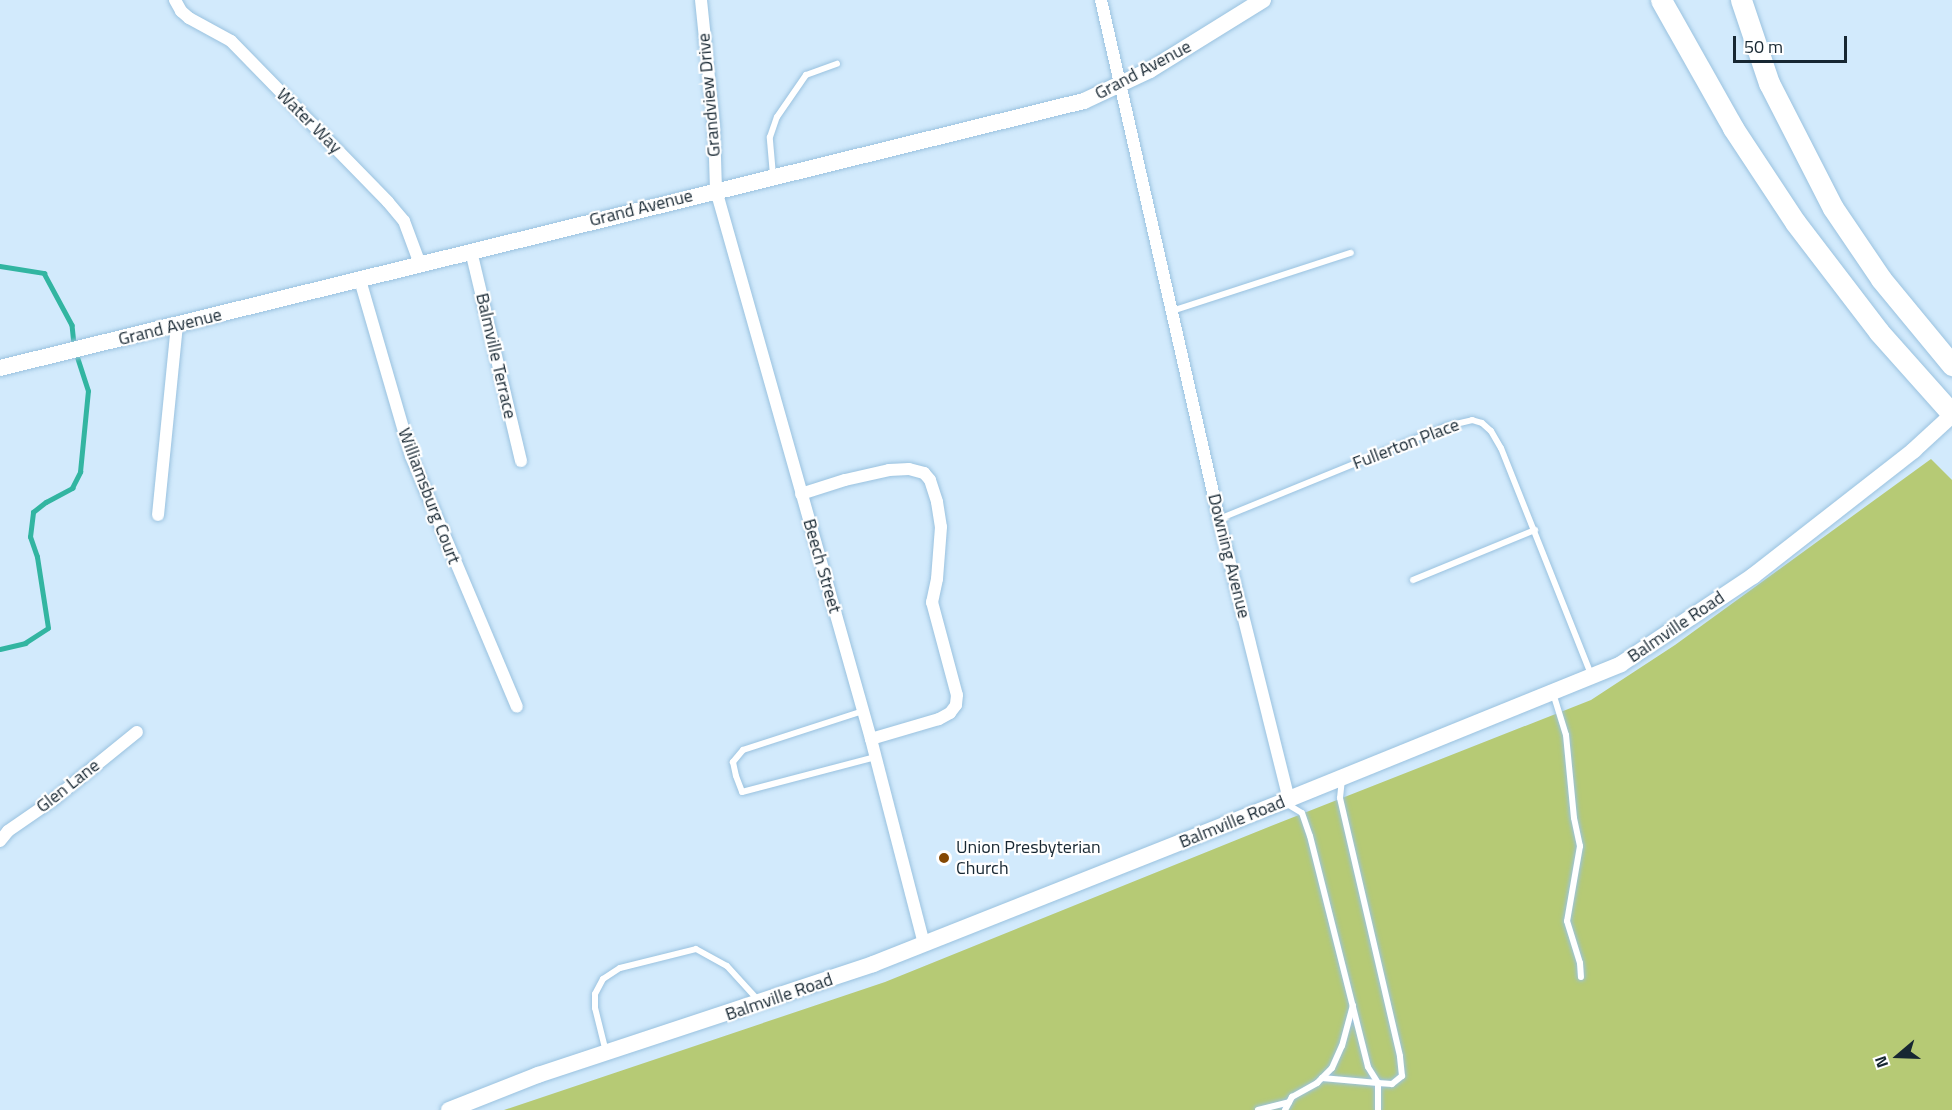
<!DOCTYPE html>
<style>
body{margin:0}
#map{position:relative;width:1952px;height:1110px;overflow:hidden;background:#d2eafc;font-family:"Titillium Web",sans-serif}
div>[style]{position:absolute}
.green>*{inset:0;background:#b6ca75}
.stream>*{height:4.5px;margin:-2.25px;padding:0 2.25px;transform-origin:2.25px;border-radius:2.25px;background:#32b5a1}
.roads{filter:drop-shadow(0 0 2px #9ac2df) drop-shadow(0 0 2px #9ac2df)}
.lane>*{height:6px;margin:-3px;padding:0 3px;transform-origin:3px;border-radius:3px;background:#fff}
.street>*{height:12px;margin:-6px;padding:0 6px;transform-origin:6px;border-radius:6px;background:#fff}
.secondary>*{height:16px;margin:-8px;padding:0 8px;transform-origin:8px;border-radius:8px;background:#fff}
.highway>*{height:21px;margin:-10.5px;padding:0 10.5px;transform-origin:10.5px;border-radius:10.5px;background:#fff}
.dots>*{width:16px;height:16px;translate:-50% -50%;box-sizing:border-box;border:3px solid #fff;border-radius:50%}
span{translate:-50% -50%;white-space:nowrap;text-align:center;line-height:1.15;-webkit-text-stroke:4.5px #fff;paint-order:stroke}
.street-label{font-size:18px;color:#172732}
.poi-label{font-size:18px;color:#172732}
.left{translate:0 -50%;text-align:left}
.north{position:absolute;left:1868px;top:1026px;width:60px;height:60px;-webkit-text-stroke:4px #fff;paint-order:stroke;rotate:251deg;font-size:16px;font-weight:700;line-height:24px;text-align:center;color:#172732}
.north::after{content:'';display:block;margin:auto;width:21px;height:27px;background:#172732;clip-path:polygon(50% 0,100% 100%,50% 72%,0 100%)}
.scale{position:absolute;left:1733px;top:36px;width:114px;height:27px;box-sizing:border-box;border:3px solid #172732;border-top:0;padding-left:8px;font-size:18px;line-height:21px;white-space:nowrap;color:#172732;-webkit-text-stroke:4px #fff;paint-order:stroke}
</style>
<div id="map">
<div class="green">
<div style="clip-path:polygon(1931px 459px,1952px 480px,1952px 1110px,504px 1110px,885px 982px,1271px 826px,1591px 700px,1675px 645px)"></div>
</div>
<div class="stream">
<div style="left:0;top:266px;width:45px;rotate:9deg"></div>
<div style="left:44px;top:273px;width:59px;rotate:61.7deg"></div>
<div style="left:72px;top:325px;width:20px;rotate:84deg"></div>
<div style="left:0;top:649px;width:26px;rotate:-13deg"></div>
<div style="left:25px;top:643px;width:27px;rotate:-33deg"></div>
<div style="left:48px;top:628px;width:72px;rotate:-98.8deg"></div>
<div style="left:37px;top:557px;width:21px;rotate:-109deg"></div>
<div style="left:30px;top:537px;width:25px;rotate:-83deg"></div>
<div style="left:33px;top:512px;width:16px;rotate:-38deg"></div>
<div style="left:46px;top:502px;width:30px;rotate:-28deg"></div>
<div style="left:72px;top:488px;width:18px;rotate:-63deg"></div>
<div style="left:80px;top:472px;width:81px;rotate:-84.4deg"></div>
<div style="left:88px;top:391px;width:40px;rotate:-108deg"></div>
</div>
<div class="roads">
<div class="lane">
<div style="left:773px;top:175px;width:38px;rotate:-95deg"></div>
<div style="left:770px;top:137px;width:21px;rotate:-71deg"></div>
<div style="left:777px;top:117px;width:51px;rotate:-55.4deg"></div>
<div style="left:806px;top:75px;width:33px;rotate:-20deg"></div>
<div style="left:1172px;top:311px;width:188px;rotate:-18deg"></div>
<div style="left:1219px;top:519px;width:246px;rotate:-22.2deg"></div>
<div style="left:1447px;top:426px;width:26px;rotate:-13deg"></div>
<div style="left:1472px;top:420px;width:10px;rotate:17deg"></div>
<div style="left:1482px;top:423px;width:12px;rotate:42deg"></div>
<div style="left:1491px;top:431px;width:20px;rotate:60deg"></div>
<div style="left:1501px;top:448px;width:243px;rotate:68.3deg"></div>
<div style="left:1413px;top:580px;width:132px;rotate:-22.3deg"></div>
<div style="left:1553px;top:693px;width:44px;rotate:72.8deg"></div>
<div style="left:1566px;top:735px;width:83px;rotate:84.5deg"></div>
<div style="left:1574px;top:818px;width:29px;rotate:78deg"></div>
<div style="left:1580px;top:846px;width:76px;rotate:99.8deg"></div>
<div style="left:1567px;top:921px;width:44px;rotate:72.8deg"></div>
<div style="left:1580px;top:963px;width:14px;rotate:86deg"></div>
<div style="left:863px;top:711px;width:126px;rotate:162deg"></div>
<div style="left:743px;top:750px;width:16px;rotate:130deg"></div>
<div style="left:733px;top:762px;width:14px;rotate:78deg"></div>
<div style="left:736px;top:776px;width:17px;rotate:69deg"></div>
<div style="left:742px;top:792px;width:138px;rotate:-14.7deg"></div>
<div style="left:1287px;top:804px;width:17px;rotate:31deg"></div>
<div style="left:1302px;top:813px;width:24px;rotate:71deg"></div>
<div style="left:1310px;top:836px;width:238px;rotate:75.9deg"></div>
<div style="left:1368px;top:1067px;width:19px;rotate:58deg"></div>
<div style="left:1378px;top:1083px;width:14px;rotate:4deg"></div>
<div style="left:1392px;top:1084px;width:13px;rotate:-39deg"></div>
<div style="left:1402px;top:1076px;width:20px;rotate:-96deg"></div>
<div style="left:1400px;top:1056px;width:265px;rotate:-103.1deg"></div>
<div style="left:1340px;top:798px;width:19px;rotate:-84deg"></div>
<div style="left:606px;top:1052px;width:45px;rotate:-104deg"></div>
<div style="left:595px;top:1008px;width:14px;rotate:-90deg"></div>
<div style="left:595px;top:994px;width:17px;rotate:-62deg"></div>
<div style="left:603px;top:979px;width:20px;rotate:-33deg"></div>
<div style="left:620px;top:968px;width:78px;rotate:-14deg"></div>
<div style="left:696px;top:949px;width:35px;rotate:29deg"></div>
<div style="left:727px;top:966px;width:46px;rotate:47.6deg"></div>
<div style="left:1322px;top:1078px;width:56px;rotate:5.1deg"></div>
<div style="left:1378px;top:1083px;width:27px;rotate:90deg"></div>
<div style="left:1258px;top:1110px;width:32px;rotate:-14deg"></div>
<div style="left:1285px;top:1110px;width:15px;rotate:-62deg"></div>
<div style="left:1292px;top:1097px;width:29px;rotate:-29deg"></div>
<div style="left:1317px;top:1083px;width:21px;rotate:-45deg"></div>
<div style="left:1332px;top:1068px;width:24px;rotate:-66deg"></div>
<div style="left:1342px;top:1046px;width:42px;rotate:-75deg"></div>
</div>
<div class="street">
<div style="left:175px;top:0;width:13px;rotate:61deg"></div>
<div style="left:181px;top:11px;width:11px;rotate:41deg"></div>
<div style="left:189px;top:18px;width:48px;rotate:28.7deg"></div>
<div style="left:231px;top:41px;width:225px;rotate:45.7deg"></div>
<div style="left:388px;top:202px;width:25px;rotate:50deg"></div>
<div style="left:404px;top:221px;width:46px;rotate:69.6deg"></div>
<div style="left:701px;top:0;width:127px;rotate:84.1deg"></div>
<div style="left:714px;top:126px;width:64px;rotate:88.2deg"></div>
<div style="left:716px;top:190px;width:570px;rotate:74.23deg"></div>
<div style="left:871px;top:739px;width:212px;rotate:75.5deg"></div>
<div style="left:1101px;top:0;width:532px;rotate:77.19deg"></div>
<div style="left:1219px;top:519px;width:289px;rotate:76deg"></div>
<div style="left:471px;top:251px;width:216px;rotate:76.6deg"></div>
<div style="left:360px;top:280px;width:183px;rotate:73.8deg"></div>
<div style="left:411px;top:456px;width:272px;rotate:67.1deg"></div>
<div style="left:801px;top:494px;width:46px;rotate:-17.7deg"></div>
<div style="left:845px;top:480px;width:45px;rotate:-12.8deg"></div>
<div style="left:889px;top:470px;width:20px;rotate:-3deg"></div>
<div style="left:909px;top:469px;width:16px;rotate:15deg"></div>
<div style="left:924px;top:473px;width:9px;rotate:49deg"></div>
<div style="left:930px;top:480px;width:23px;rotate:72deg"></div>
<div style="left:937px;top:502px;width:25px;rotate:81deg"></div>
<div style="left:941px;top:527px;width:52px;rotate:94.4deg"></div>
<div style="left:937px;top:579px;width:24px;rotate:102deg"></div>
<div style="left:932px;top:602px;width:96px;rotate:75deg"></div>
<div style="left:957px;top:695px;width:10px;rotate:96deg"></div>
<div style="left:956px;top:705px;width:10px;rotate:127deg"></div>
<div style="left:950px;top:713px;width:13px;rotate:151deg"></div>
<div style="left:939px;top:719px;width:71px;rotate:163.6deg"></div>
<div style="left:158px;top:515px;width:190px;rotate:-84.3deg"></div>
<div style="left:0;top:841px;width:13px;rotate:-51deg"></div>
<div style="left:8px;top:831px;width:55px;rotate:-34.6deg"></div>
<div style="left:53px;top:800px;width:108px;rotate:-39deg"></div>
</div>
<div class="secondary">
<div style="left:0;top:368px;width:1116px;rotate:-13.84deg"></div>
<div style="left:1084px;top:101px;width:73px;rotate:-25.2deg"></div>
<div style="left:1150px;top:70px;width:133px;rotate:-31.8deg"></div>
<div style="left:449px;top:1110px;width:96px;rotate:-21.5deg"></div>
<div style="left:538px;top:1075px;width:353px;rotate:-18.3deg"></div>
<div style="left:873px;top:964px;width:448px;rotate:-21.6deg"></div>
<div style="left:1289px;top:799px;width:358px;rotate:-22.1deg"></div>
<div style="left:1621px;top:664px;width:159px;rotate:-33.7deg"></div>
<div style="left:1753px;top:576px;width:204px;rotate:-38deg"></div>
<div style="left:1914px;top:450px;width:52px;rotate:-42.6deg"></div>
</div>
<div class="highway">
<div style="left:1661px;top:0;width:147px;rotate:60.6deg"></div>
<div style="left:1733px;top:128px;width:113px;rotate:56.6deg"></div>
<div style="left:1795px;top:222px;width:138px;rotate:52.6deg"></div>
<div style="left:1879px;top:332px;width:110px;rotate:48.3deg"></div>
<div style="left:1741px;top:0;width:88px;rotate:71.4deg"></div>
<div style="left:1769px;top:83px;width:140px;rotate:62.9deg"></div>
<div style="left:1833px;top:208px;width:86px;rotate:55.9deg"></div>
<div style="left:1881px;top:279px;width:112px;rotate:50.5deg"></div>
</div>
</div>
<div class="dots">
<div style="left:944px;top:858px;background:#844803"></div>
</div>
<div class="street-label">
<span style="left:1143px;top:70px;rotate:-28deg">Grand Avenue</span>
<span style="left:709px;top:95px;rotate:-95deg">Grandview Drive</span>
<span style="left:309px;top:121px;rotate:45deg">Water Way</span>
<span style="left:641px;top:208px;rotate:-14deg">Grand Avenue</span>
<span style="left:170px;top:327px;rotate:-14deg">Grand Avenue</span>
<span style="left:496px;top:356px;rotate:77deg">Balmville Terrace</span>
<span style="left:1406px;top:444px;rotate:-21deg">Fullerton Place</span>
<span style="left:429px;top:496px;rotate:69deg">Williamsburg Court</span>
<span style="left:1229px;top:556px;rotate:76deg">Downing Avenue</span>
<span style="left:822px;top:566px;rotate:74deg">Beech Street</span>
<span style="left:1676px;top:627px;rotate:-34deg">Balmville Road</span>
<span style="left:68px;top:786px;rotate:-38deg">Glen Lane</span>
<span style="left:1232px;top:822px;rotate:-22deg">Balmville Road</span>
<span style="left:779px;top:997px;rotate:-19deg">Balmville Road</span>
</div>
<div class="poi-label">
<span class="left" style="left:956px;top:858px">Union Presbyterian<br>Church</span>
</div>
<div class="north">N</div>
<div class="scale">50 m</div>
</div>
